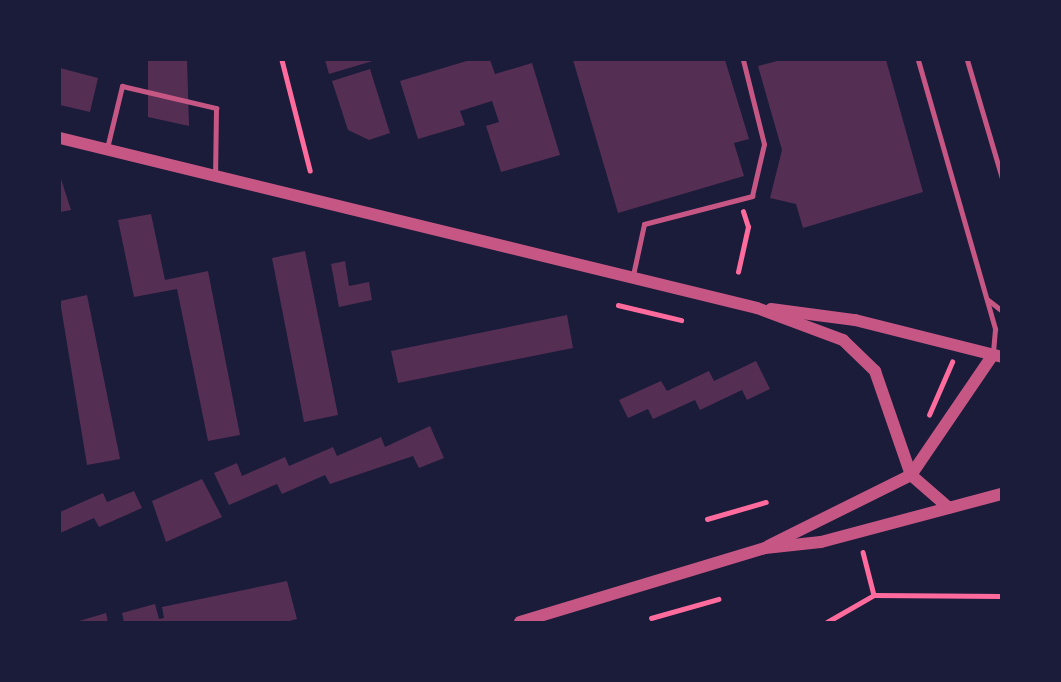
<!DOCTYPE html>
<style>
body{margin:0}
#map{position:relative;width:1061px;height:682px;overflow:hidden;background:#1b1b3a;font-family:"IBM Plex Sans",sans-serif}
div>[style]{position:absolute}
.building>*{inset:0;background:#542f53}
.path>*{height:4.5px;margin:-2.25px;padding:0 2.25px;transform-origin:2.25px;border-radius:2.25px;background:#ff6b9d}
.service>*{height:5px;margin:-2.5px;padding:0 2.5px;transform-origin:2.5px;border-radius:2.5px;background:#c65784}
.tertiary>*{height:12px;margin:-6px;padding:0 6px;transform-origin:6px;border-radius:6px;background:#c65784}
span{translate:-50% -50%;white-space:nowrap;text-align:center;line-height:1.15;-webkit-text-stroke:5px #1b1b3a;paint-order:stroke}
.frame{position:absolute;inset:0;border:61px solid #1b1b3a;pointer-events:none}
</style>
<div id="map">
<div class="building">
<div style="clip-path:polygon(148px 60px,187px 60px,189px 126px,148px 117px)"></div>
<div style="clip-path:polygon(325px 60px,376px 60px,329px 74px)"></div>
<div style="clip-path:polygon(470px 60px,490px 60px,495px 74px,532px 63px,560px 155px,501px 172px,486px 126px,499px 122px,492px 101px,460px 111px,465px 125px,418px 139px,400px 81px)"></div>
<div style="clip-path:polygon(573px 60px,725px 60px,749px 139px,734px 143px,744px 176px,618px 213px)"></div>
<div style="clip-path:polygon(781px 60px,886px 60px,923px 192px,803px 228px,796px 204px,770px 198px,782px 150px,758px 66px)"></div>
<div style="clip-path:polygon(60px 68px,98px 78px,90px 112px,60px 105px)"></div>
<div style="clip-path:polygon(370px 69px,390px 133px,369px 140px,348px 130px,332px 81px)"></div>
<div style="clip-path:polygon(60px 176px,71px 210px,60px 212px)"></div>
<div style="clip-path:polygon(151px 214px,165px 280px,208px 271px,240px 435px,208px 441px,177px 289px,134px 297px,118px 220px)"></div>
<div style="clip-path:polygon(305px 251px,338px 415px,304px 422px,272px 258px)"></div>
<div style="clip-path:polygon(345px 261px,349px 286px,369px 282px,372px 300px,339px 307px,331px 264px)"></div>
<div style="clip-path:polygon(87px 295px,120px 459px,87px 465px,60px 301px)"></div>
<div style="clip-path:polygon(567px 315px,573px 348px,398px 383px,391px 351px)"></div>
<div style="clip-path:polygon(756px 361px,770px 389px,747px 400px,742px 390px,700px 410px,695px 400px,653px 419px,648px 409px,628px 418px,619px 400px,661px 381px,667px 391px,709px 371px,714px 381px)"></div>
<div style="clip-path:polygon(430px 426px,444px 458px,419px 468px,413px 456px,330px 484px,325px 475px,282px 494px,277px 484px,229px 505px,214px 473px,237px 463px,242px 476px,285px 457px,289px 466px,333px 447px,337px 456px,381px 437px,385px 447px)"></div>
<div style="clip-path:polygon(202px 479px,222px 517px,166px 542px,152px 501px)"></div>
<div style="clip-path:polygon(134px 491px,142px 508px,99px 527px,94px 518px,60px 533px,60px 512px,103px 493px,107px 502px)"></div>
<div style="clip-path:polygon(287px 581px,297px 619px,285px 622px,124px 622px,122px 613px,155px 604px,159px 619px,164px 618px,162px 607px)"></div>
<div style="clip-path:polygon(106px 613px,108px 622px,76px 622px)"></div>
</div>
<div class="path">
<div style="left:282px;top:60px;width:114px;rotate:75.7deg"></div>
<div style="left:738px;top:272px;width:46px;rotate:-77.5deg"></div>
<div style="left:748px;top:227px;width:16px;rotate:-108deg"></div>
<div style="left:618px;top:305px;width:65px;rotate:13.4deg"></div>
<div style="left:929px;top:415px;width:58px;rotate:-66.5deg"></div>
<div style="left:707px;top:519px;width:61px;rotate:-16.1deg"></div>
<div style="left:863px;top:552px;width:44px;rotate:75.7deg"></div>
<div style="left:651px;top:618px;width:70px;rotate:-15.8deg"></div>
<div style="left:827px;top:622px;width:54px;rotate:-29.9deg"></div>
<div style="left:874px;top:595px;width:128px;rotate:0.4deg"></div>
</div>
<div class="service">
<div style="left:918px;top:60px;width:280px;rotate:74deg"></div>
<div style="left:995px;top:329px;width:24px;rotate:95deg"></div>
<div style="left:967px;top:60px;width:123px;rotate:73.5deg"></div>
<div style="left:107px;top:148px;width:64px;rotate:-76.4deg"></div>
<div style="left:122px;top:86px;width:97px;rotate:13.2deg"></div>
<div style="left:216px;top:108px;width:68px;rotate:90.8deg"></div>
<div style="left:633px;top:275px;width:52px;rotate:-77.8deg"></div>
<div style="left:644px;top:224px;width:112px;rotate:-14.5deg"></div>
<div style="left:752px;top:196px;width:53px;rotate:-77deg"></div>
<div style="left:764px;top:144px;width:87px;rotate:-104deg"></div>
<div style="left:988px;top:300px;width:18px;rotate:38deg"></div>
</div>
<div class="tertiary">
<div style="left:60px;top:138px;width:717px;rotate:13.71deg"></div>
<div style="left:757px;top:308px;width:92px;rotate:20.4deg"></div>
<div style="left:843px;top:340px;width:45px;rotate:44.1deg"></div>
<div style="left:875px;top:371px;width:110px;rotate:70.9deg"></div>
<div style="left:911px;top:475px;width:50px;rotate:41deg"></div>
<div style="left:771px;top:309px;width:85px;rotate:7.5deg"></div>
<div style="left:855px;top:320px;width:152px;rotate:14.1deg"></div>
<div style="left:768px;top:546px;width:160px;rotate:-26.4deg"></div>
<div style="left:911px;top:475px;width:145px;rotate:-55.7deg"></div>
<div style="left:520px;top:622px;width:256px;rotate:-16.8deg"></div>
<div style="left:765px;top:548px;width:56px;rotate:-6.1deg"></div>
<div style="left:821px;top:542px;width:187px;rotate:-14.9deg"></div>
</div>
<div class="frame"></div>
</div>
